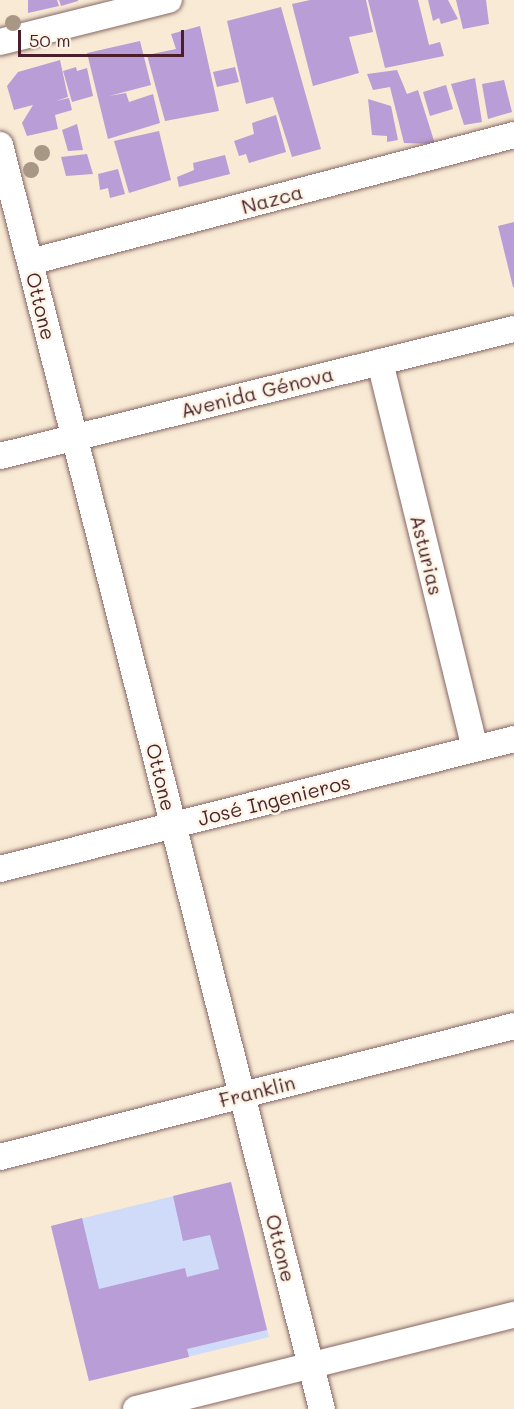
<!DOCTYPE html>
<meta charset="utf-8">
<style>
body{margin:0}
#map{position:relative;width:514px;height:1409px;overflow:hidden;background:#f8ead4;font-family:Mali,sans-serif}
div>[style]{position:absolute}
.built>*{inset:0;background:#d0daf9}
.building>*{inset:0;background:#b99dd6}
.roads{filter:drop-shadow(0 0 2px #876666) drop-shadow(0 0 2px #876666)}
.minor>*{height:26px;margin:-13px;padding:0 13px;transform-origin:13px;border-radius:13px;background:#fff}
.trees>*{width:16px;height:16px;margin:-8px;border-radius:50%;background:#a89784}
span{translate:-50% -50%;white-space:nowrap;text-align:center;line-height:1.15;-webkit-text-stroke:5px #fcf5e5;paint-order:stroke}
.street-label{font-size:20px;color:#4a1f2b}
.scale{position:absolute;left:18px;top:30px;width:166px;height:27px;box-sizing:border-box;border:3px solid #4a1f2b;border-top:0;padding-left:8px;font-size:18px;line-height:21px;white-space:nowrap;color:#4a1f2b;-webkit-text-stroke:4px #fcf5e5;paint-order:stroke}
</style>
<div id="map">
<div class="built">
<div style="clip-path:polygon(231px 1182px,269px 1337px,89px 1381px,51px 1226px)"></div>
</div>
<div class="building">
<div style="clip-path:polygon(28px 0,57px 0,59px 6px,28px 13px)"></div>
<div style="clip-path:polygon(59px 0,78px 0,78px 1px,61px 6px)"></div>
<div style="clip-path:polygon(310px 0,366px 0,373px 32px,349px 37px,359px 73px,313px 86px,292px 4px)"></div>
<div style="clip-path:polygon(368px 0,418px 0,429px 45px,440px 42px,444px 56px,385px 68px)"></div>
<div style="clip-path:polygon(428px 0,448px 0,458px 19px,441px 24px,439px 18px,433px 21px)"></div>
<div style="clip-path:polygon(456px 0,486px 0,489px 24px,463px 29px)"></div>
<div style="clip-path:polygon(281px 7px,321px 149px,292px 157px,273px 97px,246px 104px,227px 21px)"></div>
<div style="clip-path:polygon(200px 26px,219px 111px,165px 121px,147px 55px,176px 49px,171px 34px)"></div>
<div style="clip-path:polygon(140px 41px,151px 85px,109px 96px,126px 93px,129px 102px,153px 94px,160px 123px,108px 139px,87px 53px)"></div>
<div style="clip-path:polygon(60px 60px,68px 97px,56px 101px,69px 98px,72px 110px,55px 115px,58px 129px,27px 136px,22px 123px,33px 105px,14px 110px,7px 86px,18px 72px)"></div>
<div style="clip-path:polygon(76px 67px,77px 71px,87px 68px,93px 96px,72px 102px,63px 71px)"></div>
<div style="clip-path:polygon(235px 67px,239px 82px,217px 87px,213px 72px)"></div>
<div style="clip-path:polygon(397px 70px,407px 94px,418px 90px,435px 144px,404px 143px,390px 87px,373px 90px,367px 74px)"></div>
<div style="clip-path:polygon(475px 78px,482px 122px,464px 125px,451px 84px)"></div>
<div style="clip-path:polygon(504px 80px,512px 112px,488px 119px,482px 84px)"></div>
<div style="clip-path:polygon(446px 85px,453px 109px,430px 116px,423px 92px)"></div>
<div style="clip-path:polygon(368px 99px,391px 106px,398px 140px,387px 142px,387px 136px,372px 135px)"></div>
<div style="clip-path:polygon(276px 115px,286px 152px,249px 163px,246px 154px,239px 156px,234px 141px,254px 134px,252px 123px)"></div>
<div style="clip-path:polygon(77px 124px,83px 150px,68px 151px,62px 130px)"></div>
<div style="clip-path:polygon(159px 131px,171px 180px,129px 193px,114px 141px)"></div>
<div style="clip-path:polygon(87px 154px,93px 174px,66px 176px,61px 157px)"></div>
<div style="clip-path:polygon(225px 155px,230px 174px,179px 187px,177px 177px,194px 170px,193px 163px)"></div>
<div style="clip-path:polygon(118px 169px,125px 194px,110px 198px,108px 188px,100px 190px,98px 174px)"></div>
<div style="clip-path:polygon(514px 222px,514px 287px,513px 287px,498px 226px)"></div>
<div style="clip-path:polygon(231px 1182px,267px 1330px,187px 1349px,189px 1357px,89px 1381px,51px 1226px,82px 1218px,99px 1289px,185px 1268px,187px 1277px,219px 1269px,210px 1235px,183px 1241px,173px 1196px)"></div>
</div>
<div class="roads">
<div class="minor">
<div style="left:0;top:42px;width:174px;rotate:-14deg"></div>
<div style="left:0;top:145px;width:1304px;rotate:75.71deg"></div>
<div style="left:30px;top:262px;width:500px;rotate:-14.7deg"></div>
<div style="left:380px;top:362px;width:398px;rotate:76.2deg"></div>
<div style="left:0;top:456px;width:529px;rotate:-13.88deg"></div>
<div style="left:0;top:869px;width:530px;rotate:-14.19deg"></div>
<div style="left:0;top:1157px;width:530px;rotate:-14.3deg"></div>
<div style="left:136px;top:1409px;width:390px;rotate:-14deg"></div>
</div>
</div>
<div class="trees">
<div style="left:13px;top:23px"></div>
<div style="left:42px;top:153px"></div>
<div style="left:31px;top:170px"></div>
</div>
<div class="street-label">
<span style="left:272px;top:199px;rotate:-15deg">Nazca</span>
<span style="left:41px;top:306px;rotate:76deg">Ottone</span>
<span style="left:257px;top:392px;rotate:-14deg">Avenida Génova</span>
<span style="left:427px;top:555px;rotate:76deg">Asturias</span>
<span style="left:161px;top:777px;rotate:76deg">Ottone</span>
<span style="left:274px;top:800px;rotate:-14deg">José Ingenieros</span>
<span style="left:257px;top:1091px;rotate:-14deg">Franklin</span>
<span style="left:281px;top:1248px;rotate:76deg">Ottone</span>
</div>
<div class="scale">50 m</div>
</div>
